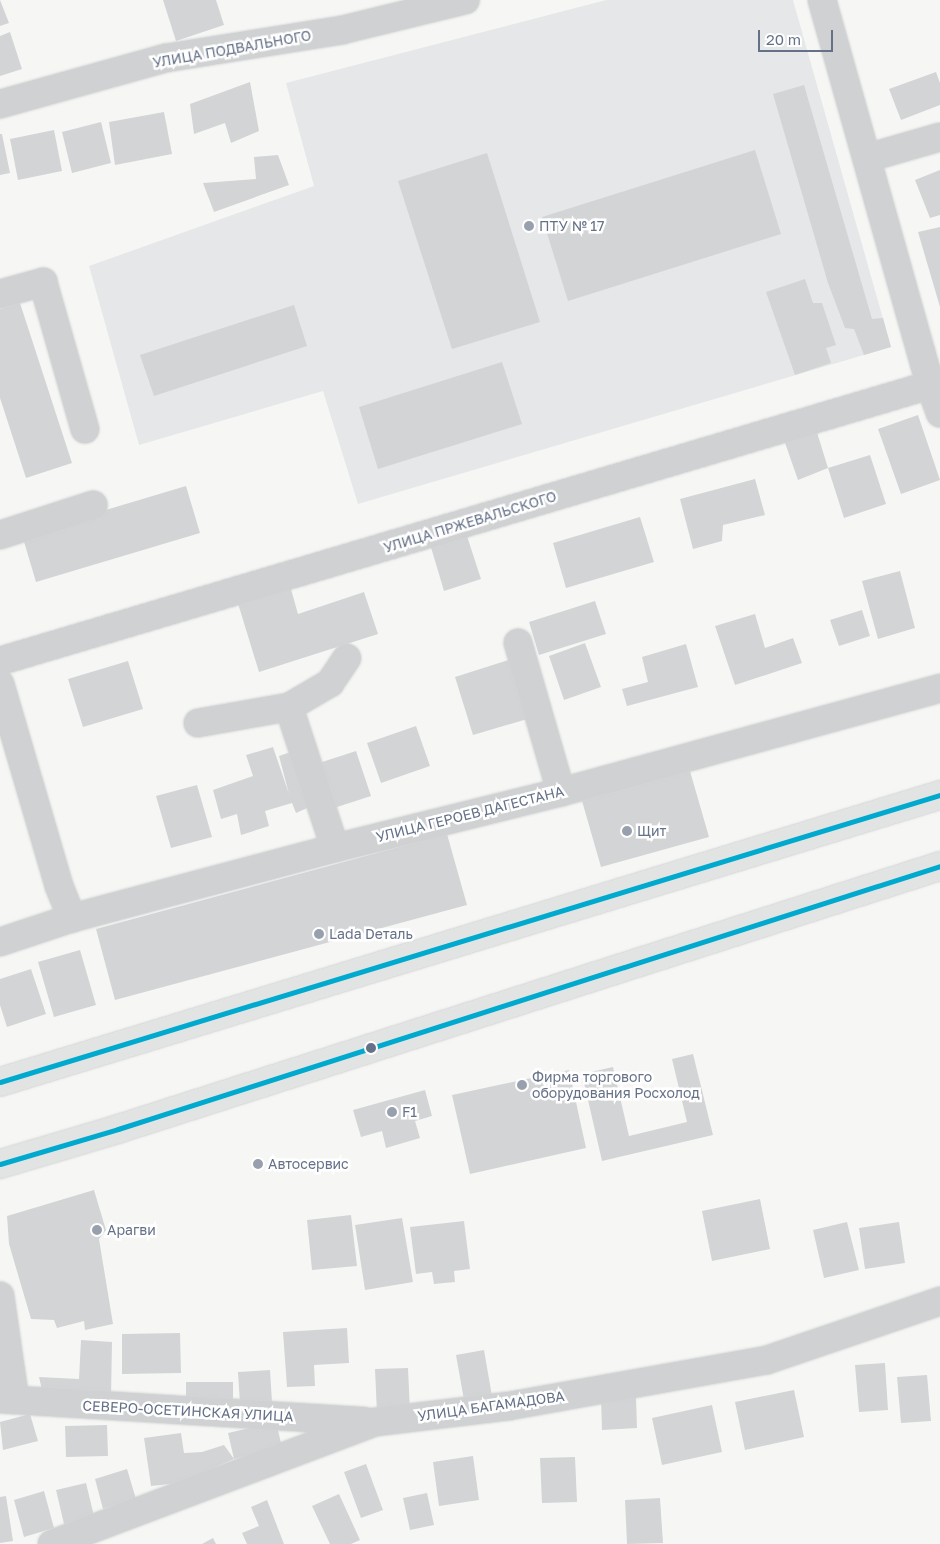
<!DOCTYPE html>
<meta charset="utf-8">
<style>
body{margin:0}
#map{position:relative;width:940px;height:1544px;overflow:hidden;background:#f6f7f5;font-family:"Golos Text",sans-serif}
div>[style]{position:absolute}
.built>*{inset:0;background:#e6e7e8}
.building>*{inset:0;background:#d3d4d5}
.roads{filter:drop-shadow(0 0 1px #d2d4d4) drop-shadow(0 0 1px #d2d4d4)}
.minor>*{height:28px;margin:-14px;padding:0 14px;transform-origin:14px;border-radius:14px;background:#d0d1d2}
.major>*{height:28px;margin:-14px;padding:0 14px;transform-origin:14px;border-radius:14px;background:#e2e3e3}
.bus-1>*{height:5px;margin:-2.5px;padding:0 2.5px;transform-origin:2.5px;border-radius:2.5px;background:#00a9ce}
.dots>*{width:14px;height:14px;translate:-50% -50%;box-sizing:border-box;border:2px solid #fff;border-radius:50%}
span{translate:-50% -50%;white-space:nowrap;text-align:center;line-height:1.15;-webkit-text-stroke:5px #fff;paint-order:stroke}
.street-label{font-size:14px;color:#657187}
.poi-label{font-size:14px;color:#657187}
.left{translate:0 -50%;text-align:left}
.scale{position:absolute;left:758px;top:30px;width:75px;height:22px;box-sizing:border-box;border:2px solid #657187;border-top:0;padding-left:6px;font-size:15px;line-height:18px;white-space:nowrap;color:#657187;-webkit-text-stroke:4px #fff;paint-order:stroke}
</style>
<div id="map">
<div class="built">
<div style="clip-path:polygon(606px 0,793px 0,891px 347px,358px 504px,323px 391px,139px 445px,89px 266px,314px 186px,286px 83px)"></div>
</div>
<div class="building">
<div style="clip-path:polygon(0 0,9px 23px,0 26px)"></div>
<div style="clip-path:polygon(163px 0,216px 0,224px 25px,176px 41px)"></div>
<div style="clip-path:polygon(10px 32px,22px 69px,0 76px,0 36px)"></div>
<div style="clip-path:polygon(936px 72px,940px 83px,940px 105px,901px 120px,889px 89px)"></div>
<div style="clip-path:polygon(250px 82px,259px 131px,231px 143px,225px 123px,194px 134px,190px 104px)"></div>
<div style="clip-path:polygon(804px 85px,872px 319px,883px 318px,891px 347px,864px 355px,854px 329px,845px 328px,828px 283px,773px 94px)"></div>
<div style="clip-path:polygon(164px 112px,172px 154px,115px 165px,109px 122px)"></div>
<div style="clip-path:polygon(101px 122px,111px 163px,72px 173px,62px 132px)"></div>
<div style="clip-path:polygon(54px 130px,62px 171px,18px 180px,10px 139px)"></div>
<div style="clip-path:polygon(0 134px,2px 134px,10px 173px,0 175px)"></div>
<div style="clip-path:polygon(755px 150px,781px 234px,568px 301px,542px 217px)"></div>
<div style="clip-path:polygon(487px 153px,540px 322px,452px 349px,398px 181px)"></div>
<div style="clip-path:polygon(278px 155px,289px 185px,214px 212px,203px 183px,256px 179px,254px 157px)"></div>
<div style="clip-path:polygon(940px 170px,940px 215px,930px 218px,915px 180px)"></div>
<div style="clip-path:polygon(940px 227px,940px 307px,918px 232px)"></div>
<div style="clip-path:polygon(805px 279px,813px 303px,822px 303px,836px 345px,826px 348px,831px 363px,795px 375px,766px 292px)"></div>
<div style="clip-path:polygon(20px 303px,72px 463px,26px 478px,0 398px,0 309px)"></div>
<div style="clip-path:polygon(294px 305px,307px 346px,154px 396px,140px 355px)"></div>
<div style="clip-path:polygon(502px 362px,522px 424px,378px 469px,359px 407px)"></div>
<div style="clip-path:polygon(918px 415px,940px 480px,901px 494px,878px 429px)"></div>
<div style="clip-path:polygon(816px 429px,828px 468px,798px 480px,784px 440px)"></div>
<div style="clip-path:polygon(870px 455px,886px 504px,844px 518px,828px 468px)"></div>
<div style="clip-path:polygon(755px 479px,765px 515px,723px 525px,722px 541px,693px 549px,680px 499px)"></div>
<div style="clip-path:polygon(186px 486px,200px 533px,36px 582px,22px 535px)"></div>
<div style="clip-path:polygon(640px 517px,654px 562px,566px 588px,553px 543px)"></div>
<div style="clip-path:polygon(466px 533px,481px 579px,444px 591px,430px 544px)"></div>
<div style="clip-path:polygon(900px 571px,915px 628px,878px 639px,862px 581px)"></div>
<div style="clip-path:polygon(289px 582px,298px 614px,364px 592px,378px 634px,259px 672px,236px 597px)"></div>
<div style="clip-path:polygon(595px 601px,606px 634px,539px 655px,529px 622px)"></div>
<div style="clip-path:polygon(862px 610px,870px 636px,839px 646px,830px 620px)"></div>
<div style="clip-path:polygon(755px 614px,765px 648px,793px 638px,802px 663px,735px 685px,715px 626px)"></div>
<div style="clip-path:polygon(585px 643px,601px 687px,564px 700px,549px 656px)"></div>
<div style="clip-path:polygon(686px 644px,698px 687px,627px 706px,622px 689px,648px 682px,642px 657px)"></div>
<div style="clip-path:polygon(515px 658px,534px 717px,473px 735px,455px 677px)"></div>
<div style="clip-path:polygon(128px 661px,143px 709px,83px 727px,68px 679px)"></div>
<div style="clip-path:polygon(416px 726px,430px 766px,381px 783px,367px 743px)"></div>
<div style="clip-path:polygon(273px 747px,289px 794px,279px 756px,299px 749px,314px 805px,296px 813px,292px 803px,265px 811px,269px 826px,241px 835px,237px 814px,221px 819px,213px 790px,253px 776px,246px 755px)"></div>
<div style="clip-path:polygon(356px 751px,371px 796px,334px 808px,319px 763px)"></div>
<div style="clip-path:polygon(690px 771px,709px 837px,601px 867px,582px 801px)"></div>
<div style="clip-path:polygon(197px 785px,212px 837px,171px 848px,156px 796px)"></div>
<div style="clip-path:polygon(447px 834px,467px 905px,115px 1000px,96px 929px)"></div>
<div style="clip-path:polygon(80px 950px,96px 1005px,54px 1017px,38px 962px)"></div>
<div style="clip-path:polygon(31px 969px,46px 1014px,7px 1027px,0 1005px,0 979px)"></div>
<div style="clip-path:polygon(693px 1054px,713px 1135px,602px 1161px,582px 1074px,613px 1067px,629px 1136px,687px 1122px,672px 1059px)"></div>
<div style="clip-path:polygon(569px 1070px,586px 1148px,470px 1174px,452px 1095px)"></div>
<div style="clip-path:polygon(425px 1090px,432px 1116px,415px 1121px,420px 1138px,386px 1148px,382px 1131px,361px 1137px,353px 1110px)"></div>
<div style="clip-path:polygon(94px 1190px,106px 1230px,99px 1239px,113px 1324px,85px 1330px,84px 1321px,57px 1328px,54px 1320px,31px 1319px,9px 1244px,7px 1216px)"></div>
<div style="clip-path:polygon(760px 1199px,770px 1249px,712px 1261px,702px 1211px)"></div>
<div style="clip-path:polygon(351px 1215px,357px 1266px,312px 1270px,307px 1220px)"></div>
<div style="clip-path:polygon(402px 1218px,413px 1282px,365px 1290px,355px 1225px)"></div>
<div style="clip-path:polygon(464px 1221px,470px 1269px,454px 1271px,455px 1282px,434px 1284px,432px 1272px,416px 1274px,410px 1227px)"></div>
<div style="clip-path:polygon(847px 1222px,859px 1270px,824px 1278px,813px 1230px)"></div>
<div style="clip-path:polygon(899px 1222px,905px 1263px,865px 1269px,859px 1228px)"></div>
<div style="clip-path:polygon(347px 1328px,349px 1363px,314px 1365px,315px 1386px,287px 1387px,283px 1332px)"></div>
<div style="clip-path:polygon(180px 1333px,181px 1373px,122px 1374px,122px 1334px)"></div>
<div style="clip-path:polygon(81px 1340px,112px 1342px,111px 1397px,43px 1394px,39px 1377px,79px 1379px)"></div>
<div style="clip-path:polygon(484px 1350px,492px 1396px,464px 1400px,456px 1355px)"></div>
<div style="clip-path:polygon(885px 1363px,888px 1410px,859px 1412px,855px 1365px)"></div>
<div style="clip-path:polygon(408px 1368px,410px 1412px,377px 1414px,375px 1369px)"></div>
<div style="clip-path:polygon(270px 1370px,272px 1402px,240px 1404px,238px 1372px)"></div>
<div style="clip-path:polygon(927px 1375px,931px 1421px,901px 1423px,897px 1377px)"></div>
<div style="clip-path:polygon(186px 1382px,233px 1382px,233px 1402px,186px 1402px)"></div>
<div style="clip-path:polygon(794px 1390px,804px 1437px,745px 1450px,735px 1402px)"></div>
<div style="clip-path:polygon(636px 1397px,637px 1428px,602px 1430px,601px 1399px)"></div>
<div style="clip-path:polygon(712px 1405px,722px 1452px,662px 1465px,652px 1418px)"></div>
<div style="clip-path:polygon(30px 1414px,38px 1441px,3px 1450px,0 1422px)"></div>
<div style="clip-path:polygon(276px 1422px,282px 1447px,234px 1459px,228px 1433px)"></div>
<div style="clip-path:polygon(107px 1425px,108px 1456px,66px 1457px,65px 1426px)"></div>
<div style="clip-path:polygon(181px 1433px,184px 1453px,202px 1452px,224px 1445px,234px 1459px,179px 1483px,151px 1486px,144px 1438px)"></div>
<div style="clip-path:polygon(473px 1456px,479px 1500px,439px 1506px,433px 1462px)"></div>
<div style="clip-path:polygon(575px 1457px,577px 1502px,542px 1503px,540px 1458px)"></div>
<div style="clip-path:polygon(366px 1464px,383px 1510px,361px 1518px,344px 1472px)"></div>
<div style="clip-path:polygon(127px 1469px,136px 1499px,103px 1509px,95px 1479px)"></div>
<div style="clip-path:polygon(86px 1483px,94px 1516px,64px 1524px,56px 1490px)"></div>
<div style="clip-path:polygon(44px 1491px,54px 1528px,24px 1537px,14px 1500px)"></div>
<div style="clip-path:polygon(427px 1493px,434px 1525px,410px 1530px,403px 1498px)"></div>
<div style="clip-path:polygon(339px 1494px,360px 1540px,351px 1544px,330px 1544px,312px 1506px)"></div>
<div style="clip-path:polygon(6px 1496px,13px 1541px,0 1543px,0 1497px)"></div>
<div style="clip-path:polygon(660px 1498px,663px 1543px,627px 1544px,625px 1500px)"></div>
<div style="clip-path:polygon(267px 1500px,284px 1544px,247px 1544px,242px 1533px,259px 1526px,251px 1507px)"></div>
<div style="clip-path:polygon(213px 1538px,216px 1544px,202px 1544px)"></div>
</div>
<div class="roads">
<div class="minor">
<div style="left:822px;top:0;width:400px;rotate:74.3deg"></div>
<div style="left:930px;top:385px;width:30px;rotate:70deg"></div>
<div style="left:0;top:104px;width:172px;rotate:-15.5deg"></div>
<div style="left:166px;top:58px;width:178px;rotate:-9deg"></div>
<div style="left:342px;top:30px;width:127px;rotate:-13.7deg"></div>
<div style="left:867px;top:158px;width:76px;rotate:-16deg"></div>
<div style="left:0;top:294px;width:45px;rotate:-15.6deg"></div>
<div style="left:43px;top:282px;width:153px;rotate:74.1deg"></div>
<div style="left:0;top:535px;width:98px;rotate:-17.9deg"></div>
<div style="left:518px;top:643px;width:155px;rotate:73.9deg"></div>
<div style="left:0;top:661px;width:981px;rotate:-16.53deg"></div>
<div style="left:0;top:684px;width:210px;rotate:73.7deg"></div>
<div style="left:59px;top:886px;width:35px;rotate:68deg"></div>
<div style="left:198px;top:723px;width:92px;rotate:-10deg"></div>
<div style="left:335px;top:848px;width:148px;rotate:-108.1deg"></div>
<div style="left:289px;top:707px;width:48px;rotate:-30.3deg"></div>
<div style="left:330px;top:683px;width:30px;rotate:-56deg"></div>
<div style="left:0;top:942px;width:76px;rotate:-18.4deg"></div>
<div style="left:72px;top:918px;width:272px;rotate:-14.9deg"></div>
<div style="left:335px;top:848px;width:233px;rotate:-13.9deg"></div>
<div style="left:561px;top:792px;width:393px;rotate:-15.3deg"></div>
<div style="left:0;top:1296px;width:105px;rotate:81.8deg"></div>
<div style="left:0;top:1399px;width:365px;rotate:3.5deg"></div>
<div style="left:52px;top:1544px;width:345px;rotate:-20.7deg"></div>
<div style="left:375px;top:1422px;width:135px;rotate:-6.8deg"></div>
<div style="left:509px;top:1406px;width:262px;rotate:-10.1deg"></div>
<div style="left:767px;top:1360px;width:183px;rotate:-18.8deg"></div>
</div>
<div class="major">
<div style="left:0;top:1082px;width:983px;rotate:-16.98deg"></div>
<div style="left:0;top:1164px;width:123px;rotate:-16.5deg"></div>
<div style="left:118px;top:1129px;width:863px;rotate:-17.74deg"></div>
</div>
</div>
<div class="bus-1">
<div style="left:0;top:1082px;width:983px;rotate:-16.98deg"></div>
<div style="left:0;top:1164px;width:123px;rotate:-16.5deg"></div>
<div style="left:118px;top:1129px;width:863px;rotate:-17.74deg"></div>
</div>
<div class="dots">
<div style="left:529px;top:226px;background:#98a0ae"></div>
<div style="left:627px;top:831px;background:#98a0ae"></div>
<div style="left:319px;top:934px;background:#98a0ae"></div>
<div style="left:371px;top:1048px;background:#657187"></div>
<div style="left:522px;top:1085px;background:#98a0ae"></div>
<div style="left:392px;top:1112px;background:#98a0ae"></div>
<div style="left:258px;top:1164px;background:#98a0ae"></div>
<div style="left:97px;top:1230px;background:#98a0ae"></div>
</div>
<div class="street-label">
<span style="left:232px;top:49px;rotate:-10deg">УЛИЦА ПОДВАЛЬНОГО</span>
<span style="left:470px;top:522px;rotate:-17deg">УЛИЦА ПРЖЕВАЛЬСКОГО</span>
<span style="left:470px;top:814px;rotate:-14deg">УЛИЦА ГЕРОЕВ ДАГЕСТАНА</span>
<span style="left:491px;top:1406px;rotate:-8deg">УЛИЦА БАГАМАДОВА</span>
<span style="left:188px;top:1411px;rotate:3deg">СЕВЕРО-ОСЕТИНСКАЯ УЛИЦА</span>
</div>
<div class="poi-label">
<span class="left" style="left:539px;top:226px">ПТУ № 17</span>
<span class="left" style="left:637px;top:831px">Щит</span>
<span class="left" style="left:329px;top:934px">Lada Dеталь</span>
<span class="left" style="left:532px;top:1085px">Фирма торгового<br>оборудования Росхолод</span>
<span class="left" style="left:402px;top:1112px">F1</span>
<span class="left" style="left:268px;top:1164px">Автосервис</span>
<span class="left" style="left:107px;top:1230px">Арагви</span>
</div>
<div class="scale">20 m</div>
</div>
